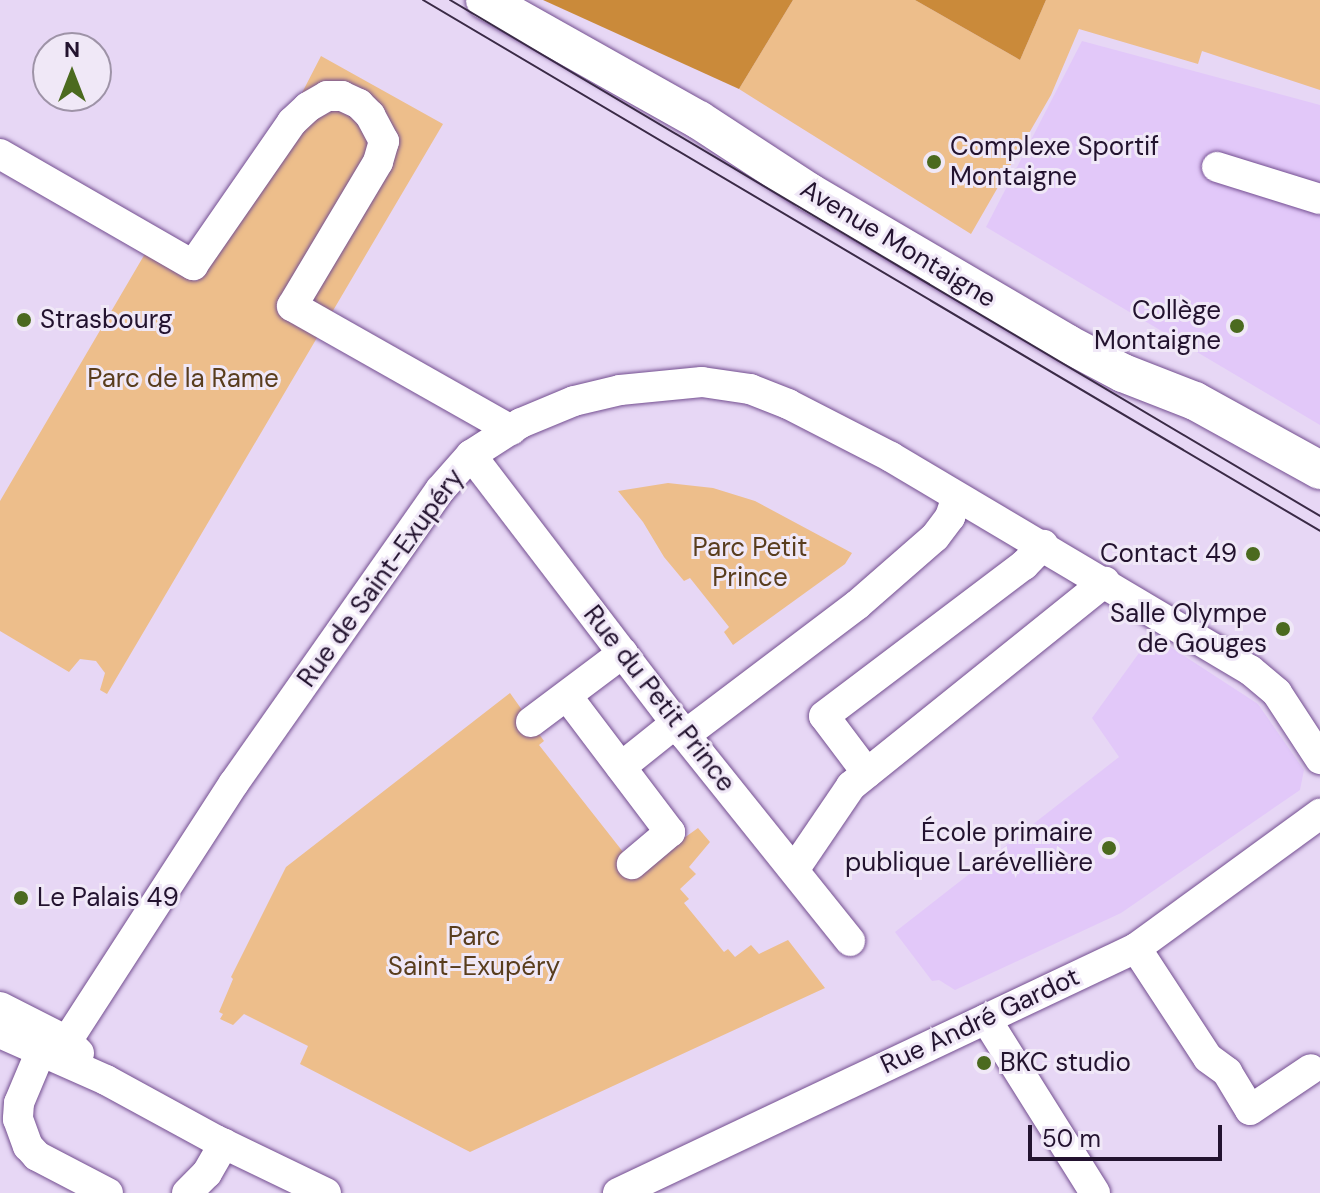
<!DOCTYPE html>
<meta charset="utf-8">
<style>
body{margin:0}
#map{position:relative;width:1320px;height:1193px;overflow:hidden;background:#e7d7f5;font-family:"DM Sans",sans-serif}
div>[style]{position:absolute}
.built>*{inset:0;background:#e2c8f9}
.green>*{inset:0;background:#edbe8b}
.forest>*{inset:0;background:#ca8a3a}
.roads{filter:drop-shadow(0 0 2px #734e90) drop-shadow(0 0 2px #734e90)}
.minor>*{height:30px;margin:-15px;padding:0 15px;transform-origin:15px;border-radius:15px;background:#fff}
.major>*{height:38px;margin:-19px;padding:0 19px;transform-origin:19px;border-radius:19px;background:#fff}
.tram>*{height:2px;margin:-1px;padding:0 1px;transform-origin:1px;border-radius:1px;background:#3a2a46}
.dots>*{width:22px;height:22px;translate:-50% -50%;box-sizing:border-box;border:4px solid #f0e8f7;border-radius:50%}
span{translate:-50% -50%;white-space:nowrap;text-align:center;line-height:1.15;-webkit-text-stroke:6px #f0e8f7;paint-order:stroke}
.poi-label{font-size:26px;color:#23132f}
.left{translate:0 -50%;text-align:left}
.right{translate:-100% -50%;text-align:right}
.street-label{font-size:26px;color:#23132f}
.park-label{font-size:26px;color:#593d1d}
.north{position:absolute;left:32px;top:32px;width:80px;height:80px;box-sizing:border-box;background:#f0e8f7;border:2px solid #9e93a7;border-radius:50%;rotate:0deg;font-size:22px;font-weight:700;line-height:32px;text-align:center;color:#23132f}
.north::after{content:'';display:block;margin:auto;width:28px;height:36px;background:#4b6a1f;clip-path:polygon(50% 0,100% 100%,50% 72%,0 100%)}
.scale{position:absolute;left:1028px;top:1125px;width:194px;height:36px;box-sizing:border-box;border:4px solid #23132f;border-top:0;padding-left:10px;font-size:24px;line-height:28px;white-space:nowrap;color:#23132f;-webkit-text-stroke:6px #f0e8f7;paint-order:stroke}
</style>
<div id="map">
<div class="built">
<div style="clip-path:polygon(1082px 41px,1320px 105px,1320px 425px,986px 227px)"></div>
<div style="clip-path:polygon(1152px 635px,1258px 704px,1304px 770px,1300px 790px,1121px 913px,955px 990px,939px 980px,932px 981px,895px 932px,1119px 757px,1092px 718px)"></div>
</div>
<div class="green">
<div style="clip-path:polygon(793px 0,915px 0,1020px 60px,1046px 0,1320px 0,1320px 90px,1202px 51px,1198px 64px,1079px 29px,1051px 95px,971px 234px,739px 89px)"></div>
<div style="clip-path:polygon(321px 56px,443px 124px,107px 694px,100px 690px,105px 673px,96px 661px,80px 659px,69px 672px,0 631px,0 501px,146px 252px,197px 281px,238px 217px)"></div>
<div style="clip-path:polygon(668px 483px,713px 488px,755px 501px,852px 553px,845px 564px,733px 645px,724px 632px,729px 627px,690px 578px,684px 581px,664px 557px,643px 522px,618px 491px)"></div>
<div style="clip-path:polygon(510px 693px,544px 741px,539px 745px,638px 871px,698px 828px,710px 842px,689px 867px,696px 874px,680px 889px,689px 899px,684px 903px,724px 952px,728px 949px,735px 957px,751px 945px,759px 954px,788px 940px,825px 988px,470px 1152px,300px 1064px,308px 1046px,244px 1014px,233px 1025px,220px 1019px,223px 1014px,219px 1012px,233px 979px,231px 977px,286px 867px)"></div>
</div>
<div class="forest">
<div style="clip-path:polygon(543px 0,793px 0,739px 89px)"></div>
<div style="clip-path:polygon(915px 0,1046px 0,1020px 60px)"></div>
</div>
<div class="roads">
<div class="minor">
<div style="left:0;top:154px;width:223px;rotate:29.9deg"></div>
<div style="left:193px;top:265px;width:174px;rotate:-55.3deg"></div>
<div style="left:292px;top:122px;width:22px;rotate:-43deg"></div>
<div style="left:308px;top:107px;width:22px;rotate:-30deg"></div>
<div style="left:327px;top:96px;width:15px"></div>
<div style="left:342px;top:96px;width:19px;rotate:25deg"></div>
<div style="left:359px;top:104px;width:16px;rotate:45deg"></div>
<div style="left:370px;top:115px;width:30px;rotate:62deg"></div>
<div style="left:384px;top:141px;width:22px;rotate:106deg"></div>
<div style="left:378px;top:162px;width:168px;rotate:120.8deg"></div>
<div style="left:292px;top:306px;width:252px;rotate:29.5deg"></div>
<div style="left:1217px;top:167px;width:108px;rotate:17.3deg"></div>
<div style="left:471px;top:455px;width:352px;rotate:52.6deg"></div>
<div style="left:685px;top:735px;width:264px;rotate:51.3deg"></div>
<div style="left:567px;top:696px;width:171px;rotate:52.9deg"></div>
<div style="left:670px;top:832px;width:50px;rotate:139.9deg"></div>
<div style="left:531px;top:722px;width:115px;rotate:-36.9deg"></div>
<div style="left:685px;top:735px;width:216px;rotate:-37.1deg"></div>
<div style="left:857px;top:605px;width:103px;rotate:-41.1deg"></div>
<div style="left:935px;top:537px;width:25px;rotate:-53deg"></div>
<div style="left:950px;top:517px;width:21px;rotate:-71deg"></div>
<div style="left:621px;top:767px;width:70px;rotate:-38.7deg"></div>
<div style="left:867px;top:773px;width:71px;rotate:-127deg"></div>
<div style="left:824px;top:716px;width:251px;rotate:-37.1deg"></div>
<div style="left:1024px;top:565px;width:28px;rotate:-46deg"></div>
<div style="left:794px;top:870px;width:102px;rotate:-55.8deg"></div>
<div style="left:851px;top:786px;width:326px;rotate:-38.8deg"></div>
<div style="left:1136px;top:948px;width:131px;rotate:56.8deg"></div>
<div style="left:1208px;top:1058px;width:24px;rotate:36deg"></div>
<div style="left:1227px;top:1072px;width:44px;rotate:58.8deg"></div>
<div style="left:1250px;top:1110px;width:73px;rotate:-33.9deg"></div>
<div style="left:0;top:1007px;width:75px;rotate:26.9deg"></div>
<div style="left:67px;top:1041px;width:17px;rotate:45deg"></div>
<div style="left:986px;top:1019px;width:205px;rotate:57.9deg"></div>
<div style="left:0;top:1033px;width:116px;rotate:23.9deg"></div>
<div style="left:106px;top:1080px;width:125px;rotate:28.6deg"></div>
<div style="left:216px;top:1140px;width:122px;rotate:25.7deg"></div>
<div style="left:67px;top:1041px;width:307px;rotate:-57.1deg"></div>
<div style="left:234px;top:783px;width:358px;rotate:-54.9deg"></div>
<div style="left:440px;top:490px;width:47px;rotate:-48.5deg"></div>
<div style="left:471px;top:455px;width:59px;rotate:-32.6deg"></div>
<div style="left:521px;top:423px;width:57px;rotate:-22.5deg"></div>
<div style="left:574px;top:401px;width:47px;rotate:-13.4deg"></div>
<div style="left:620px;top:390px;width:82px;rotate:-5.6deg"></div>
<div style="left:702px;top:382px;width:49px;rotate:8.3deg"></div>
<div style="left:750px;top:389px;width:41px;rotate:21.5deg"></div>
<div style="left:788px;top:404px;width:116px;rotate:27.2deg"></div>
<div style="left:891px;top:457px;width:417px;rotate:30.7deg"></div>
<div style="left:1250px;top:670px;width:35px;rotate:40deg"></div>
<div style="left:1277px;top:693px;width:79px;rotate:56.9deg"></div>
<div style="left:40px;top:1053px;width:54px;rotate:112.8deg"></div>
<div style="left:19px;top:1103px;width:16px;rotate:94deg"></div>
<div style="left:18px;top:1119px;width:29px;rotate:70deg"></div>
<div style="left:28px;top:1146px;width:13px;rotate:48deg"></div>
<div style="left:37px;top:1156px;width:80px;rotate:27.5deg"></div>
<div style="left:187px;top:1193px;width:28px;rotate:-45deg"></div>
<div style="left:207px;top:1173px;width:34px;rotate:-60deg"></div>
<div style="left:618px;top:1193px;width:573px;rotate:-25.31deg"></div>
<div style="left:1136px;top:948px;width:228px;rotate:-36.1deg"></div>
</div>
<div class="major">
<div style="left:485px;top:0;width:245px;rotate:29.3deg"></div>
<div style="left:699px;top:120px;width:131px;rotate:33.2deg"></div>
<div style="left:809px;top:192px;width:298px;rotate:30.4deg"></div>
<div style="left:1066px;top:343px;width:64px;rotate:27.8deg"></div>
<div style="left:1123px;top:373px;width:77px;rotate:21.3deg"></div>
<div style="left:1195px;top:401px;width:143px;rotate:28.9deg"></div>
</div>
</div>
<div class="tram">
<div style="left:423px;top:0;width:1042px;rotate:30.62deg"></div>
<div style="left:450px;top:0;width:1012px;rotate:30.67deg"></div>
</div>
<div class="dots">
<div style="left:934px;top:162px;background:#4b6a1f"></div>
<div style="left:24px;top:320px;background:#4b6a1f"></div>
<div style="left:1237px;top:326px;background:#4b6a1f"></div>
<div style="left:1253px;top:554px;background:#4b6a1f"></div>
<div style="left:1283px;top:629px;background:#4b6a1f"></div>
<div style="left:1109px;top:848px;background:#4b6a1f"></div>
<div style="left:21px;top:898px;background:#4b6a1f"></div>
<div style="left:984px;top:1063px;background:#4b6a1f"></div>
</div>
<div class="poi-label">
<span class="left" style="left:950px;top:162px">Complexe Sportif<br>Montaigne</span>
<span class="right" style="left:1221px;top:326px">Collège<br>Montaigne</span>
<span class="left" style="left:40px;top:320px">Strasbourg</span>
<span class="right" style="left:1237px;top:554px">Contact 49</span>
<span class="right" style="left:1267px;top:629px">Salle Olympe<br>de Gouges</span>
<span class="right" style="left:1093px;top:848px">École primaire<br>publique Larévellière</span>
<span class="left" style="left:37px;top:898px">Le Palais 49</span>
<span class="left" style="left:1000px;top:1063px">BKC studio</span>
</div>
<div class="street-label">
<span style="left:898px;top:244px;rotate:31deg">Avenue Montaigne</span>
<span style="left:381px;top:578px;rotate:-54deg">Rue de Saint-Exupéry</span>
<span style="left:659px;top:699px;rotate:52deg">Rue du Petit Prince</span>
<span style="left:980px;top:1021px;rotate:-25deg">Rue André Gardot</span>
</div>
<div class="park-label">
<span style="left:183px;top:379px">Parc de la Rame</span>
<span style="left:750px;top:563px">Parc Petit<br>Prince</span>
<span style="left:474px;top:952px">Parc<br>Saint-Exupéry</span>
</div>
<div class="north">N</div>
<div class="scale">50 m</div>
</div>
